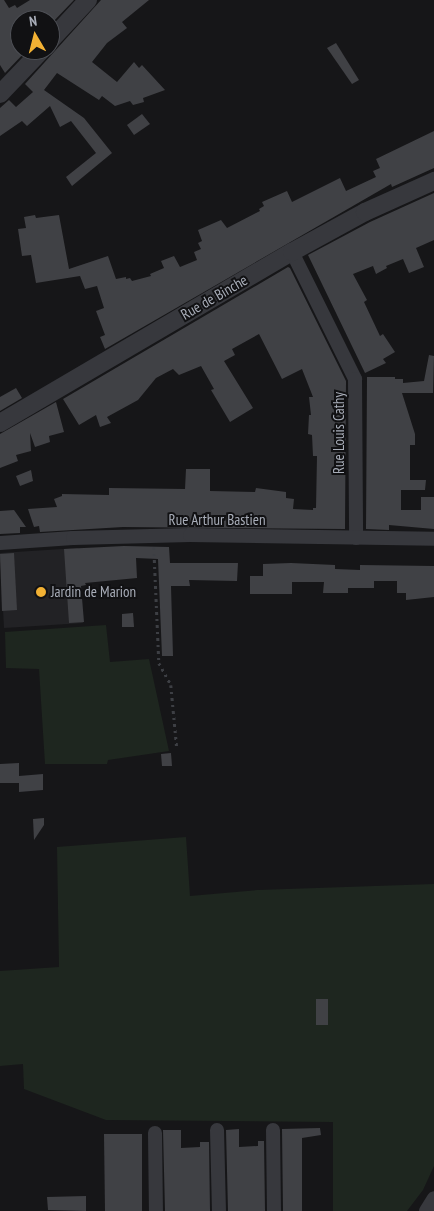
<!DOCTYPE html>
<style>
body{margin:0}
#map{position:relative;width:434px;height:1211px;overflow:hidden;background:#161618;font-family:"PT Sans Narrow",sans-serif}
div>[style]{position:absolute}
.built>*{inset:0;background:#222225}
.green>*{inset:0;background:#1e261f}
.building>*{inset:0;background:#404145}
.path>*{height:2.5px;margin-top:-1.25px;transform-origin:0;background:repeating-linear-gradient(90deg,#3d3f44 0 2.5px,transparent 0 6.5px)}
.minor>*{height:14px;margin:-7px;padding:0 7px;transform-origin:7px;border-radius:7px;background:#37383d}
.tertiary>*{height:18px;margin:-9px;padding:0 9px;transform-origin:9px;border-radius:9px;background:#37383d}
.dots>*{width:14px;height:14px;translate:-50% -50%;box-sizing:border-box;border:2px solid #111113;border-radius:50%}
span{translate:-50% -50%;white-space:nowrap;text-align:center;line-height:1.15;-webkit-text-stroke:4px #111113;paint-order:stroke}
.street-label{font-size:15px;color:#a8adb8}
.poi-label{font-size:15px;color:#a8adb8}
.left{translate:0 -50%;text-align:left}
.north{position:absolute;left:10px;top:10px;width:50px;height:50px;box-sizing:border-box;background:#111113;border:1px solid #4d4f55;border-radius:50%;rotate:352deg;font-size:14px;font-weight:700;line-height:20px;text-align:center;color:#a8adb8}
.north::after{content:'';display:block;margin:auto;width:18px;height:22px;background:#f2b134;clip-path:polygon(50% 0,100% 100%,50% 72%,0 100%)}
</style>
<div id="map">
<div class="built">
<div style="clip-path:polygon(78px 548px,83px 623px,4px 628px,0 553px)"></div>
</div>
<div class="green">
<div style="clip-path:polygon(106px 625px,110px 662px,149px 659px,169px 751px,108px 760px,107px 764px,45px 764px,39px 669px,6px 668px,5px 632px)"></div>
<div style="clip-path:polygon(186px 837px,190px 896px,258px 890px,434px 884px,434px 1166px,423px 1190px,407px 1211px,333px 1211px,333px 1122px,106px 1120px,24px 1089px,23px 1064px,0 1066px,0 971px,59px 967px,57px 847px)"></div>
</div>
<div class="building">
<div style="clip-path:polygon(0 0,4px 0,9px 8px,15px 5px,17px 8px,30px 0,74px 0,50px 25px,50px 20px,20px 20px,20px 50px,27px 50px,5px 73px,0 65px)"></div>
<div style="clip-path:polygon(101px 0,149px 0,122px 22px,127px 28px,107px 43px,92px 62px,117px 82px,134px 62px,139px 68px,142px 65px,165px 90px,143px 98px,144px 102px,133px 105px,130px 101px,115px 106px,102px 96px,99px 100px,57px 73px,44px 90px,84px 118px,112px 153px,72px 186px,66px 177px,96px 153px,71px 121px,60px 127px,50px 106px,27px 126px,22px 121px,0 136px,0 108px,9px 100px,16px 107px,33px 92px,25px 84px)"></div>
<div style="clip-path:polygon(336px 43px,359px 80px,352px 84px,327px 48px)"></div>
<div style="clip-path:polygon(142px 114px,150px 124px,134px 135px,127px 125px)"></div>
<div style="clip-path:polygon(434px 131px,434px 168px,392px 187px,391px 184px,105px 349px,100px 337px,105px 335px,96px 311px,104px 308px,97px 286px,85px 289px,80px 276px,36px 283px,31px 255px,22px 256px,18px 229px,26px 228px,24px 217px,35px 215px,36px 218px,59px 215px,69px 269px,108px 256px,116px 279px,126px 277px,126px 279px,130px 278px,132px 281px,151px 276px,150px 274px,164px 268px,161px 261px,174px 256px,180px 267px,197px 260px,194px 252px,201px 249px,198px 243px,202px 241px,198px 230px,221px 220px,227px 228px,260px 211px,259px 209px,264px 206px,262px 202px,287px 191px,292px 202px,340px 178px,346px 191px,376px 177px,373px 171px,380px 168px,376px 159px)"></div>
<div style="clip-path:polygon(434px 193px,434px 240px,416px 248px,424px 267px,409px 273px,403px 259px,386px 266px,387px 268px,376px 274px,373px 266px,353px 274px,367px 300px,364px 302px,380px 336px,383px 334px,395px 352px,383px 359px,386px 363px,365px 373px,308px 255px,370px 222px)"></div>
<div style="clip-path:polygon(288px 267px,290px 268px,346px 381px,345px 529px,123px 527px,40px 532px,39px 526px,34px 527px,28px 509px,57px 507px,54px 499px,62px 496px,62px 494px,109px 495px,109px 488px,185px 489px,186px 469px,210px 469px,210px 491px,255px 492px,256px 488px,286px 492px,286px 498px,294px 499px,293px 509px,313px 510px,313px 508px,316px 508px,317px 456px,313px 456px,312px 435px,308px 434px,309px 415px,311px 415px,309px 397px,313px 397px,302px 369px,282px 379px,259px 334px,232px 349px,235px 355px,224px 361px,253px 408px,230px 422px,211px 390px,214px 389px,201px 366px,179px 375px,173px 369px,156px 378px,138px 400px,107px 417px,111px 423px,100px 427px,96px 415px,79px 425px,63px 399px)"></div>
<div style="clip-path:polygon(429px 355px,434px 356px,433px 393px,402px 393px,415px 434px,415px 445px,410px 445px,410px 480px,426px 480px,425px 490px,401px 490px,401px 510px,421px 510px,421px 497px,434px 497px,434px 529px,389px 525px,389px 530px,366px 529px,367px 377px,395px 377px,395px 379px,403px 379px,403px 383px,424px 381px)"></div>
<div style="clip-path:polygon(16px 388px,22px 398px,0 411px,0 397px)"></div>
<div style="clip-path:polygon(56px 402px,64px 432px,49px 436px,50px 442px,35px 447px,30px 433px,31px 451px,16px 455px,18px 461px,0 468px,0 434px)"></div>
<div style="clip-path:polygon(31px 470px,33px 481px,20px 486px,16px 476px)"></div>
<div style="clip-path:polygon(14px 510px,26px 527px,20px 527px,20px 533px,0 534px,0 511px)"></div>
<div style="clip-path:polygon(124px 546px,169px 547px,170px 563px,238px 563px,237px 581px,189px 580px,190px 586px,171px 586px,173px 656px,162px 656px,158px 559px,136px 558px,137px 578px,85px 583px,86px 585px,81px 586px,84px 622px,69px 623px,64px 549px)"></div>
<div style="clip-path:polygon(14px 553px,17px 610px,2px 611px,0 554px)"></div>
<div style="clip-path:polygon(291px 563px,335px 565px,335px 569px,360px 570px,360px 565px,434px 566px,434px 597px,406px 600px,406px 593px,397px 593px,397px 581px,374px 581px,374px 588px,348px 588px,348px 593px,323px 593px,324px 582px,292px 582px,292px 594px,250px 594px,250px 576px,263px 576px,263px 564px)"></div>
<div style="clip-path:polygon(133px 613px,134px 627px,122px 627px,122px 614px)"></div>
<div style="clip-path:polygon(171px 753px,172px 766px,162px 766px,161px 754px)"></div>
<div style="clip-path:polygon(19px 763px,19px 776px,43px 774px,43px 790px,19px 792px,19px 783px,0 783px,0 764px)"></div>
<div style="clip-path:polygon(44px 818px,44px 825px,34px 840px,33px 819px)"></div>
<div style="clip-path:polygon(316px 999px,328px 999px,328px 1025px,316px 1025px)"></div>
<div style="clip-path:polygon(320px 1128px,321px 1135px,302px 1138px,302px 1211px,283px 1211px,282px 1129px)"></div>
<div style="clip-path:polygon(239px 1129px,239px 1147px,258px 1146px,258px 1141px,264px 1141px,265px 1211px,228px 1211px,226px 1130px)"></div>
<div style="clip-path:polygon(163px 1130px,181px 1130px,181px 1148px,200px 1147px,200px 1142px,209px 1142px,210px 1211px,165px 1211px)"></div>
<div style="clip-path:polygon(104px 1134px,142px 1134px,142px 1211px,105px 1211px)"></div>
<div style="clip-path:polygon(86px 1196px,86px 1211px,48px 1210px,47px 1197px)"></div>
</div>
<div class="path">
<div style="left:154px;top:547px;width:116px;rotate:87.5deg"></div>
<div style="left:159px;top:663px;width:25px;rotate:61deg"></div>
<div style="left:171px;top:685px;width:63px;rotate:84.6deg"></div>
</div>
<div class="minor">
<div style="left:292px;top:252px;width:142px;rotate:63.6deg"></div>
<div style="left:355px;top:379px;width:159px;rotate:89.6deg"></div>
<div style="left:0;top:543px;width:73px;rotate:-3.9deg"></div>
<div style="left:73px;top:538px;width:117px;rotate:-1.5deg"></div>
<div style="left:190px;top:535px;width:244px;rotate:0.9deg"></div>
<div style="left:217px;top:1130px;width:81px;rotate:88.6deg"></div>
<div style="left:273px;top:1130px;width:81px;rotate:89.3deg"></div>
<div style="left:155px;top:1133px;width:78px;rotate:89.3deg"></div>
<div style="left:426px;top:1211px;width:15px;rotate:-58deg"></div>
</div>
<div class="tertiary">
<div style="left:50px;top:41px;width:56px;rotate:-47.2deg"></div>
<div style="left:0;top:94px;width:61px;rotate:-46.3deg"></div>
<div style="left:0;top:423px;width:338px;rotate:-30.4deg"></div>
<div style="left:292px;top:252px;width:83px;rotate:-28.7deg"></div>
<div style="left:365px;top:212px;width:76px;rotate:-24.2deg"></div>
</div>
<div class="dots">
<div style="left:41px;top:592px;background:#f2b134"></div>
</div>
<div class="street-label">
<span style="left:214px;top:297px;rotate:-30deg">Rue de Binche</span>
<span style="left:339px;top:433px;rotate:-90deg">Rue Louis Cathy</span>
<span style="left:217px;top:520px">Rue Arthur Bastien</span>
</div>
<div class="poi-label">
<span class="left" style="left:51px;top:592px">Jardin de Marion</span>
</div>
<div class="north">N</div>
</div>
